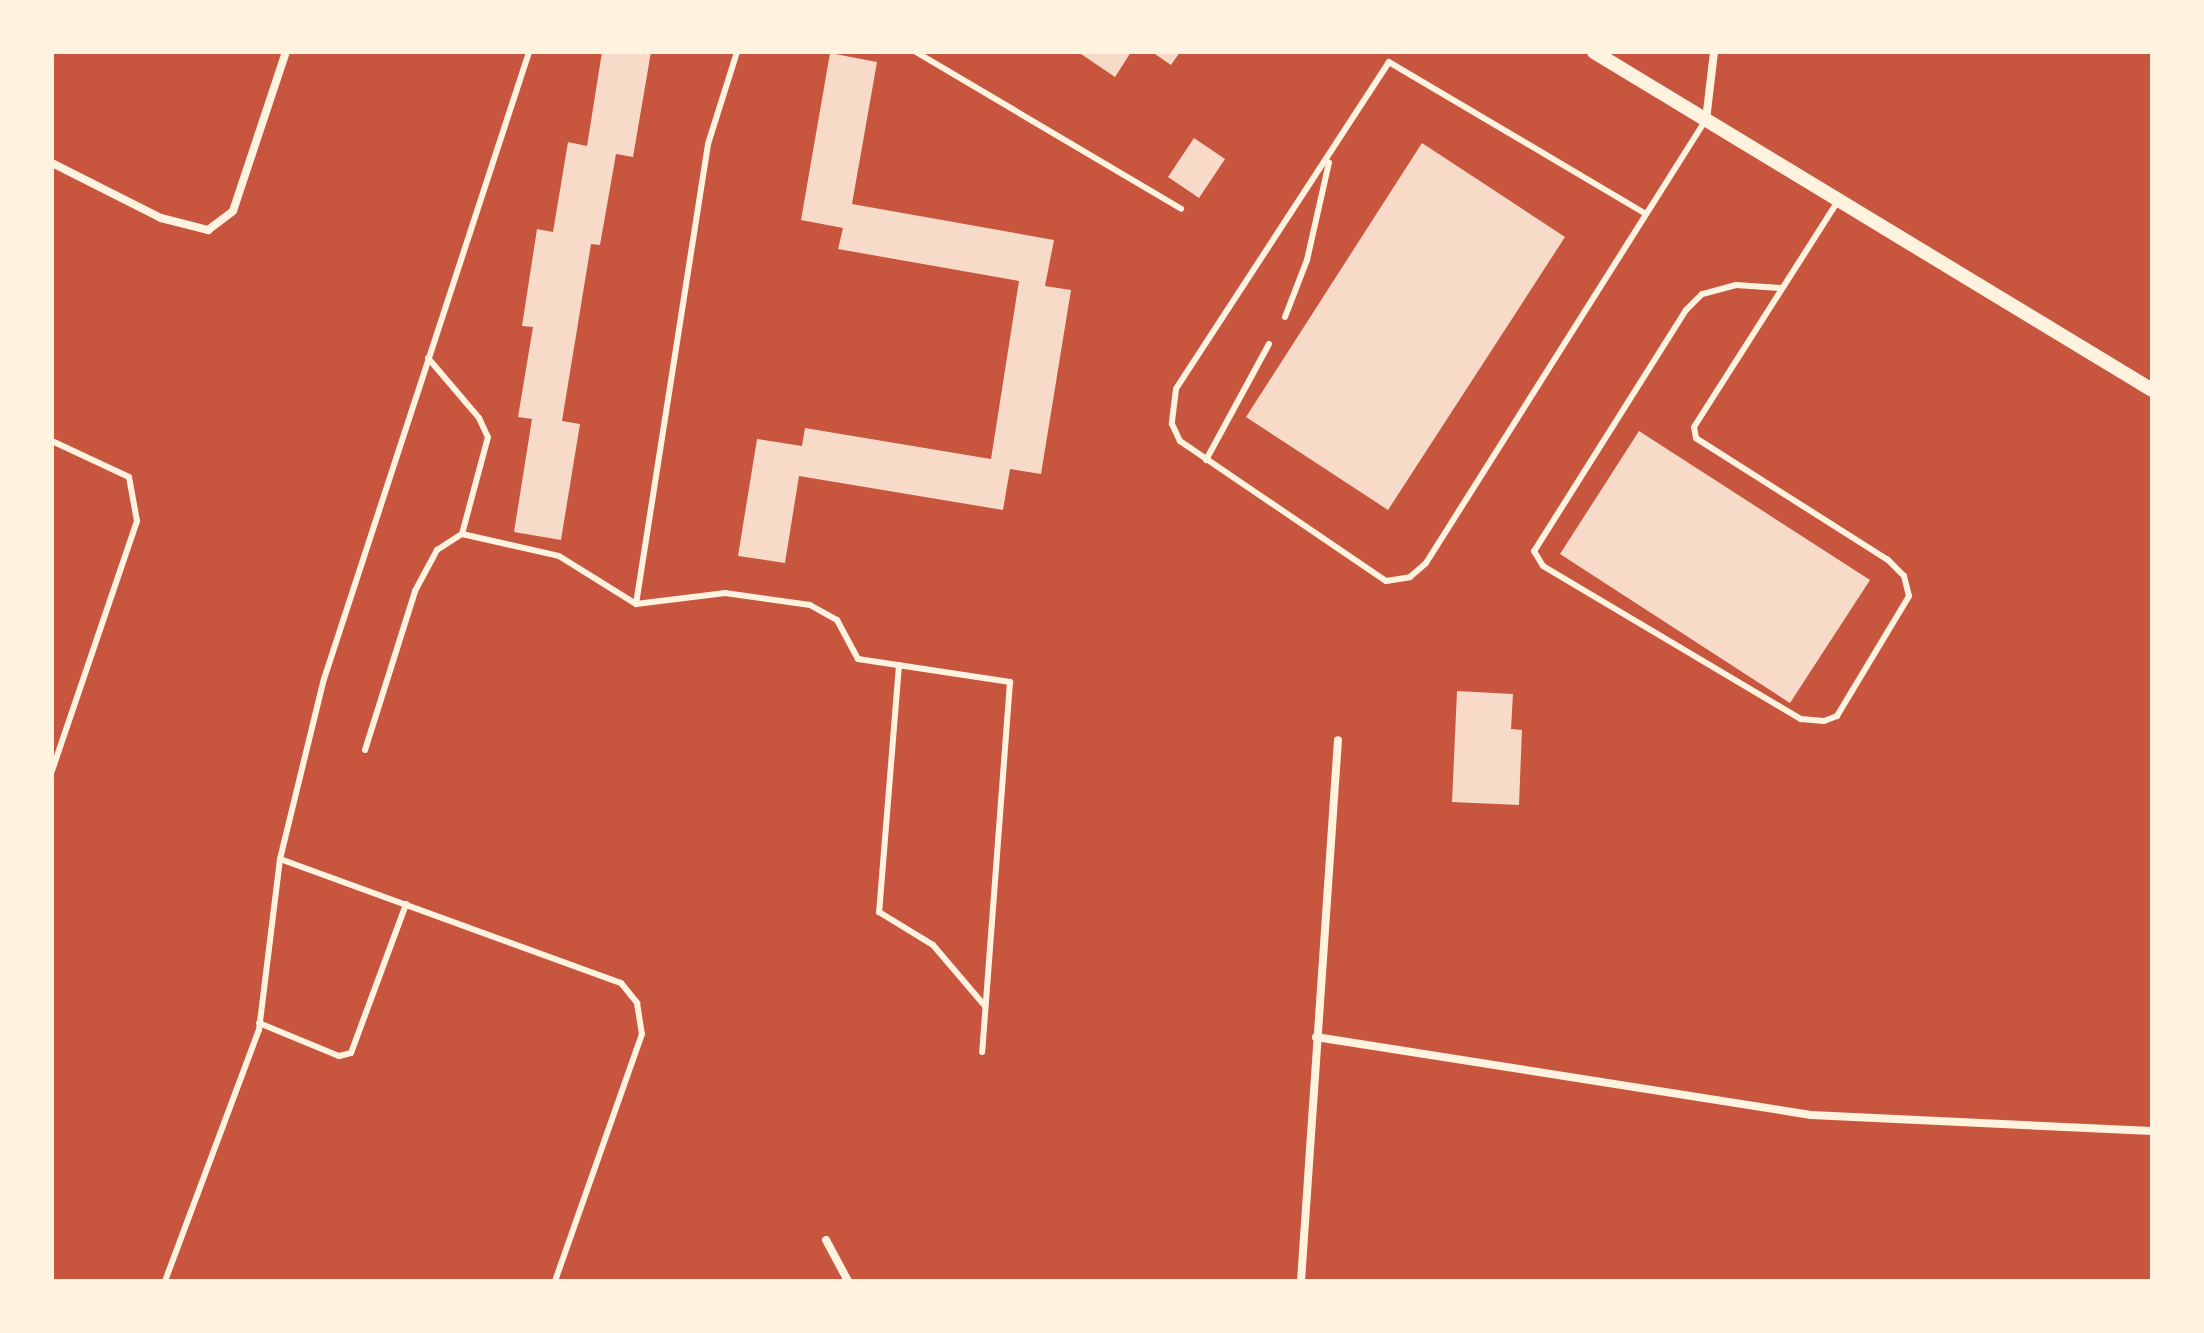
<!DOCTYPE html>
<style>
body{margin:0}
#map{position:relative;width:2204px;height:1333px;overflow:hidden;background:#c8553d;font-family:"Varela Round",sans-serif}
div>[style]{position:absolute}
.building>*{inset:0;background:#f7dbc8}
.service>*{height:6px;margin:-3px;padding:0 3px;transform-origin:3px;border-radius:3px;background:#fff3e0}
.minor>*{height:8px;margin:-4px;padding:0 4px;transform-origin:4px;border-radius:4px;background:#fff3e0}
.tertiary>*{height:14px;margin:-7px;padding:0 7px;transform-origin:7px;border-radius:7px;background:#fff3e0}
span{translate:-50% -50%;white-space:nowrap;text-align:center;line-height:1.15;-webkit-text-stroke:6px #fff3e0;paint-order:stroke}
.frame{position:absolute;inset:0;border:54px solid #fff3e0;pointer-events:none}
</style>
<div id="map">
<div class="building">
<div style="clip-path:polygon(602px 52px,651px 52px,633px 157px,616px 154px,600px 245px,591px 244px,562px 421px,580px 424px,561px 540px,514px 532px,532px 419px,518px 417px,533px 327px,522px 326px,537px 229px,553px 232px,568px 142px,587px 146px)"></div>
<div style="clip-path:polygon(1078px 52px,1131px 52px,1115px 77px)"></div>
<div style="clip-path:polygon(1152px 52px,1180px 52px,1171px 65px)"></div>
<div style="clip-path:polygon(830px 53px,877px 62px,852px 204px,1054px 240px,1045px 286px,1071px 290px,1041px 474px,1010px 469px,1003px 510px,799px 476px,785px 563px,738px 556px,757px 439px,802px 446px,805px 428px,991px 459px,1019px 281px,838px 249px,843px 228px,801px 220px)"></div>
<div style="clip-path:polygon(1194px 138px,1225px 159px,1199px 198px,1168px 177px)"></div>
<div style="clip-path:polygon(1422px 143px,1565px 237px,1388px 510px,1246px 417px)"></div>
<div style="clip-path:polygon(1639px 431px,1870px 580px,1790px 703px,1560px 554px)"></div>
<div style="clip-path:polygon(1457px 691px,1513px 694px,1511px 729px,1522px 730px,1519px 805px,1452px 802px)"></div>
</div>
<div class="service">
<div style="left:916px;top:52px;width:308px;rotate:30.6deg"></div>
<div style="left:1646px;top:214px;width:299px;rotate:-149.4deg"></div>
<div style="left:1389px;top:62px;width:390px;rotate:123.1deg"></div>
<div style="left:1176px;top:389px;width:35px;rotate:97deg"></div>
<div style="left:1172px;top:424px;width:19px;rotate:65deg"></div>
<div style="left:1180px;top:441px;width:249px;rotate:34.2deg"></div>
<div style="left:1386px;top:581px;width:24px;rotate:-9deg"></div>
<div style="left:1410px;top:577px;width:21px;rotate:-41deg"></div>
<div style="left:1426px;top:563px;width:523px;rotate:-57.74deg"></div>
<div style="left:1781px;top:288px;width:45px;rotate:-176.2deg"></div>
<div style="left:1736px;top:285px;width:35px;rotate:165deg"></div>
<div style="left:1702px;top:294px;width:23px;rotate:135deg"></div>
<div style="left:1686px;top:310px;width:285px;rotate:122.2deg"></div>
<div style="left:1534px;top:551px;width:17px;rotate:59deg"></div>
<div style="left:1543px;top:566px;width:300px;rotate:30.7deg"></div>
<div style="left:1801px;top:719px;width:23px;rotate:5deg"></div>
<div style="left:1824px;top:721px;width:14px;rotate:-21deg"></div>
<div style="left:1837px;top:716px;width:140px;rotate:-59deg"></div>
<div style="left:1909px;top:596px;width:21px;rotate:-104deg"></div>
<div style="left:1904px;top:576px;width:23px;rotate:-135deg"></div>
<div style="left:1888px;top:560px;width:227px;rotate:-147.6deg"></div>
<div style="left:1696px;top:438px;width:11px;rotate:-100deg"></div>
<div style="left:1694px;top:427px;width:268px;rotate:-57.5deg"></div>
<div style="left:1285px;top:317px;width:61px;rotate:-68.9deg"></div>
<div style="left:1307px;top:260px;width:100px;rotate:-77.3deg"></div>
<div style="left:428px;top:358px;width:79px;rotate:49.6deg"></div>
<div style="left:479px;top:418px;width:21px;rotate:65deg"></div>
<div style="left:488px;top:437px;width:100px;rotate:105deg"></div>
<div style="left:52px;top:441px;width:85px;rotate:25.1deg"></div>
<div style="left:129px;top:477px;width:45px;rotate:79.7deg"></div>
<div style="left:137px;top:521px;width:264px;rotate:108.8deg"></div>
<div style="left:1206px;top:460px;width:132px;rotate:-61.5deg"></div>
<div style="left:636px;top:604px;width:466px;rotate:-81.1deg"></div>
<div style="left:708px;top:144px;width:96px;rotate:-72.5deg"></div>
<div style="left:899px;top:665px;width:248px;rotate:94.6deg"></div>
<div style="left:879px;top:912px;width:63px;rotate:31.4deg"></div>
<div style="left:933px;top:945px;width:80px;rotate:49.6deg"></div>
<div style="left:365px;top:750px;width:167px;rotate:-72.5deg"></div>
<div style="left:415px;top:591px;width:47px;rotate:-61.8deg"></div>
<div style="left:437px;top:550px;width:30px;rotate:-33deg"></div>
<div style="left:462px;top:534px;width:99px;rotate:12.8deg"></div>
<div style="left:559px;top:556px;width:91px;rotate:31.9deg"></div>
<div style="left:636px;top:604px;width:90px;rotate:-7deg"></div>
<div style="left:725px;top:593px;width:86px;rotate:8deg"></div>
<div style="left:810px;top:605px;width:31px;rotate:29deg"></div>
<div style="left:837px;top:620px;width:44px;rotate:61.7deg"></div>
<div style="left:858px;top:659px;width:154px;rotate:8.6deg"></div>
<div style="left:1010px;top:682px;width:371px;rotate:94.3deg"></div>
<div style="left:280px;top:859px;width:185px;rotate:-76.3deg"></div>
<div style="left:324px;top:679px;width:660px;rotate:-71.89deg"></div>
<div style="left:259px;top:1023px;width:87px;rotate:22.4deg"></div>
<div style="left:339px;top:1056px;width:12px;rotate:-14deg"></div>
<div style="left:351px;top:1053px;width:159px;rotate:-69.7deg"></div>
<div style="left:165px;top:1281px;width:268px;rotate:-69.5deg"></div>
<div style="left:259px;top:1030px;width:172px;rotate:-83deg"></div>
<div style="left:280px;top:859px;width:363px;rotate:20deg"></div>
<div style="left:621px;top:983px;width:26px;rotate:51deg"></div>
<div style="left:637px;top:1003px;width:31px;rotate:81deg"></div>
<div style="left:642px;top:1034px;width:262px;rotate:109.4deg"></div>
</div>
<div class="minor">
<div style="left:1706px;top:120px;width:68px;rotate:-83.3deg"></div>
<div style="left:52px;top:163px;width:122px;rotate:26.8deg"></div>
<div style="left:161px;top:218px;width:49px;rotate:14.3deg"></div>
<div style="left:208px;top:230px;width:31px;rotate:-37deg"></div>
<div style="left:233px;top:211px;width:168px;rotate:-71.6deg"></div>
<div style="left:1316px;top:1037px;width:501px;rotate:8.95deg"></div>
<div style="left:1811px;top:1115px;width:341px;rotate:2.7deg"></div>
<div style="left:826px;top:1240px;width:47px;rotate:61.8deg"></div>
<div style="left:1301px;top:1281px;width:542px;rotate:-86.09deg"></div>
</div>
<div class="tertiary">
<div style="left:1594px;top:52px;width:652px;rotate:31.2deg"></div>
</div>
<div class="frame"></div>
</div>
